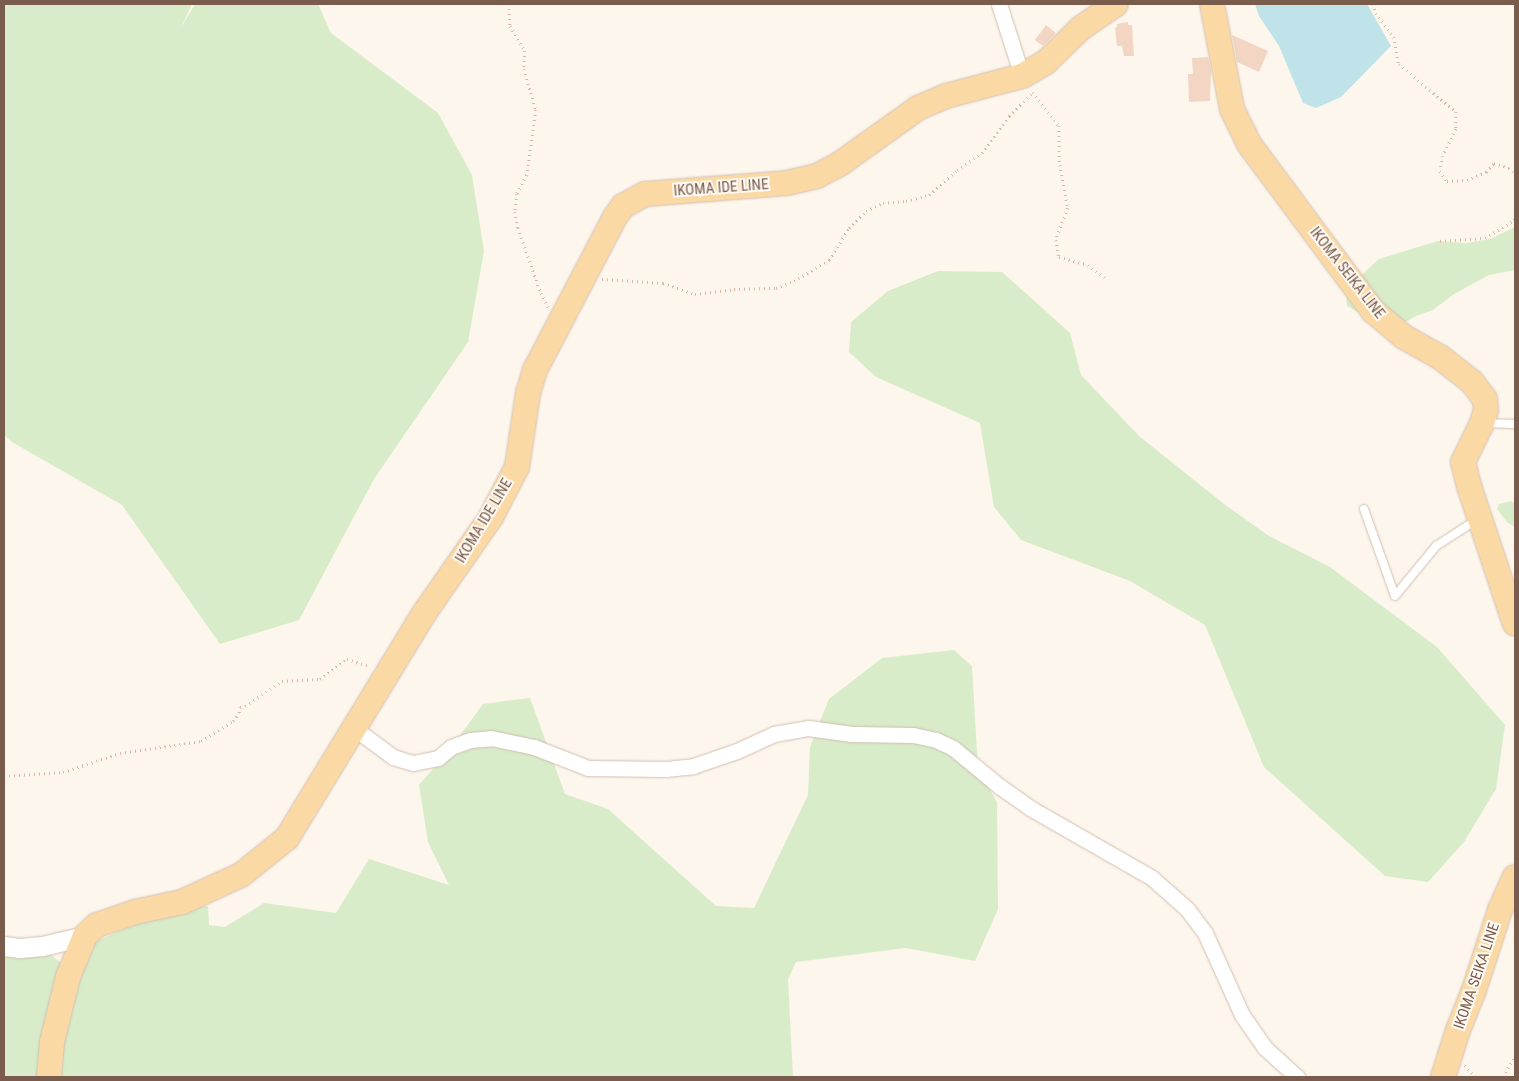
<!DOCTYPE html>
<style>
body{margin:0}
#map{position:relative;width:1519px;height:1081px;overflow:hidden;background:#fdf6ec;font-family:"Roboto Condensed",sans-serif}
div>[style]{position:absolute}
.green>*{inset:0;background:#d8ecc9}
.water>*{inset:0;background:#bfe3e8}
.building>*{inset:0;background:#f3d5c3}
.path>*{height:2.5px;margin-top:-1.25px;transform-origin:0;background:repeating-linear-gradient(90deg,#d9b8a5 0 1px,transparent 0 5px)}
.roads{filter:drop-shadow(0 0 1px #d1beb0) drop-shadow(0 0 1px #d1beb0)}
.service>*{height:8px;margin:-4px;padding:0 4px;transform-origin:4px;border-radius:4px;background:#fff}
.minor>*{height:15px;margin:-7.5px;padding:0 7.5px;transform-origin:7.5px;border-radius:7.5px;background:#fff}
.tertiary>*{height:19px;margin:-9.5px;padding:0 9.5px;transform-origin:9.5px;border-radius:9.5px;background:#fff}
.primary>*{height:24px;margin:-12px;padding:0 12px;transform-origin:12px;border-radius:12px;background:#fbd9a5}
span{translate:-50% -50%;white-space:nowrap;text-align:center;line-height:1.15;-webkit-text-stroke:4px #fffaf3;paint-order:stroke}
.street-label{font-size:15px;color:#7a5c4d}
.frame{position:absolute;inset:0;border:5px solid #7a5c4d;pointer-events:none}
</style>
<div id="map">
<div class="green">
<div style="clip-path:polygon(4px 4px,192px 4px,181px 28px,195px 4px,318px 4px,331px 33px,438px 113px,472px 175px,484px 251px,468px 342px,374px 479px,299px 620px,220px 644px,122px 505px,12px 442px,4px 435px)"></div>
<div style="clip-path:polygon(1515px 227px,1515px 270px,1489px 275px,1454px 294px,1433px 310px,1416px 316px,1392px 330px,1347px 306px,1346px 289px,1379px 259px,1438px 241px,1467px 243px,1490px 239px)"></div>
<div style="clip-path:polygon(938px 271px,1002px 272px,1070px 333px,1081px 375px,1139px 436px,1224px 504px,1269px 536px,1330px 567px,1437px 647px,1505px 725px,1496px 789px,1464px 842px,1428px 882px,1385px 876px,1264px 767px,1205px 625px,1130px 581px,1021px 540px,994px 507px,980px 423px,876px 377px,849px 352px,851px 322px,888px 291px)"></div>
<div style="clip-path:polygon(1512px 501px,1515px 505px,1515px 527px,1507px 522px,1497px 509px,1499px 504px)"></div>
<div style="clip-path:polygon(954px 650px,972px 666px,978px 769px,997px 802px,998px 909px,975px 961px,906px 948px,796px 962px,788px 979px,793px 1077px,4px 1077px,4px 955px,51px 955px,64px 965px,103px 938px,163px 913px,193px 908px,208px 906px,209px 925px,225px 927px,264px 903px,336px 913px,369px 859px,449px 885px,428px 842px,419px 785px,447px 753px,483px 704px,530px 698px,565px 794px,608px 809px,716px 906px,754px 908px,808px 795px,810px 747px,829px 699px,882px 658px)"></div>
</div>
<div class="water">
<div style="clip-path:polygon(1255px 4px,1367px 4px,1391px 46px,1341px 97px,1316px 108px,1303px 103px,1279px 46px,1259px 16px)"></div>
</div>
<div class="building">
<div style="clip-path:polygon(1128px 22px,1128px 25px,1132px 25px,1134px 56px,1124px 56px,1122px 46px,1117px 46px,1115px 28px,1117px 27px,1117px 24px)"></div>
<div style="clip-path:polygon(1046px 25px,1056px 33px,1043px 46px,1035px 40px)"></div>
<div style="clip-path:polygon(1232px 35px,1268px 51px,1259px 72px,1237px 62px)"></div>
<div style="clip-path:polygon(1208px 57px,1211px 70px,1210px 101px,1189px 102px,1188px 74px,1193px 74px,1192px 58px)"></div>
</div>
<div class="path">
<div style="left:509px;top:4px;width:22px;rotate:87deg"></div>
<div style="left:510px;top:26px;width:29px;rotate:59deg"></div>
<div style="left:525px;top:51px;width:18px;rotate:93deg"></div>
<div style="left:524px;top:69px;width:43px;rotate:73.7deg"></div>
<div style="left:536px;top:110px;width:66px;rotate:97.9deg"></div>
<div style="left:527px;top:175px;width:21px;rotate:118deg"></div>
<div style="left:517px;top:194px;width:18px;rotate:96deg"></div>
<div style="left:515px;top:212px;width:16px;rotate:79deg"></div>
<div style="left:518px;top:228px;width:69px;rotate:70.5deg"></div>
<div style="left:541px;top:293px;width:16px;rotate:63deg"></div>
<div style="left:1373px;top:4px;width:9px;rotate:72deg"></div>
<div style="left:1376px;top:13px;width:30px;rotate:53deg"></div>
<div style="left:1394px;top:37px;width:27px;rotate:80deg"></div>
<div style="left:1399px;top:64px;width:75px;rotate:40.1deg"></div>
<div style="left:1456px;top:112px;width:17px;rotate:90deg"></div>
<div style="left:1456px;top:129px;width:30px;rotate:116deg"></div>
<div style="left:1443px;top:156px;width:15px;rotate:101deg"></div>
<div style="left:1440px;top:171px;width:12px;rotate:55deg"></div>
<div style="left:1447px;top:181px;width:20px;rotate:-3deg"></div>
<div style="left:1467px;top:180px;width:21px;rotate:-23deg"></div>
<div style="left:1486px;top:172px;width:12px;rotate:-48deg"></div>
<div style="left:1494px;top:163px;width:16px;rotate:18deg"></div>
<div style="left:1509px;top:168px;width:8px;rotate:45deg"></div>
<div style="left:1033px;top:92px;width:43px;rotate:52.6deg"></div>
<div style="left:1059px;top:126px;width:39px;rotate:89deg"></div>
<div style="left:1060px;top:165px;width:44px;rotate:79.5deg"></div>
<div style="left:1068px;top:208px;width:34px;rotate:111deg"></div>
<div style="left:1056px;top:240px;width:17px;rotate:80deg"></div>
<div style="left:1059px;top:257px;width:30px;rotate:15deg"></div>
<div style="left:1088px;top:265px;width:22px;rotate:36deg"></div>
<div style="left:1440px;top:241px;width:45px;rotate:-3.8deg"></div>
<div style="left:1485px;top:238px;width:34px;rotate:-32deg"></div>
<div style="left:1514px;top:220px;width:6px;rotate:-81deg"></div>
<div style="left:602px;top:279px;width:61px;rotate:3.8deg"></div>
<div style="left:663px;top:283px;width:34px;rotate:19deg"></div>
<div style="left:695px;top:294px;width:39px;rotate:-7deg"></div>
<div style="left:734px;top:289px;width:42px;rotate:-1.4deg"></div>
<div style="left:776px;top:288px;width:19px;rotate:-21deg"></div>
<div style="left:794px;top:281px;width:41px;rotate:-31deg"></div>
<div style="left:829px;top:260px;width:38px;rotate:-58deg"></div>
<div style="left:849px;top:228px;width:24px;rotate:-45deg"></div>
<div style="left:866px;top:211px;width:19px;rotate:-25deg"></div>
<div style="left:883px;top:203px;width:23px;rotate:-5deg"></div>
<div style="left:906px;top:201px;width:24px;rotate:-15deg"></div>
<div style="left:929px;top:195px;width:38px;rotate:-42deg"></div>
<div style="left:957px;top:170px;width:30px;rotate:-34deg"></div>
<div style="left:982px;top:153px;width:46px;rotate:-53.9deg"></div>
<div style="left:1009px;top:116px;width:34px;rotate:-45deg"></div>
<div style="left:4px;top:776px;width:59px;rotate:-3.9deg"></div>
<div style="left:63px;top:772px;width:60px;rotate:-18.4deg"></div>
<div style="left:120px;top:753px;width:82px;rotate:-8.4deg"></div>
<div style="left:201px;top:741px;width:38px;rotate:-32deg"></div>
<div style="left:233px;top:721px;width:10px;rotate:-53deg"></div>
<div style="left:239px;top:713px;width:6px;rotate:-81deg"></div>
<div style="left:240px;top:707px;width:5px;rotate:-11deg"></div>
<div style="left:245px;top:706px;width:45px;rotate:-34deg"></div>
<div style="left:282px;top:681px;width:38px;rotate:-3deg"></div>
<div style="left:320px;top:679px;width:34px;rotate:-37deg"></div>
<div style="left:347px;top:659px;width:25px;rotate:18deg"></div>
<div style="left:1465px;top:1065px;width:16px;rotate:50deg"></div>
<div style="left:1503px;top:1077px;width:25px;rotate:-61deg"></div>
</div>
<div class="roads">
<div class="service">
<div style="left:1484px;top:423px;width:31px;rotate:2deg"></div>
<div style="left:1364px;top:509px;width:92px;rotate:70.4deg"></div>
<div style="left:1395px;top:596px;width:65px;rotate:-50.6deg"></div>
<div style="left:1436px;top:546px;width:50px;rotate:-32.7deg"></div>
</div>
<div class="minor">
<div style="left:999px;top:4px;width:76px;rotate:72.3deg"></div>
<div style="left:354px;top:728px;width:49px;rotate:36.6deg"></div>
<div style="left:393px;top:757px;width:21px;rotate:17deg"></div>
<div style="left:413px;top:763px;width:25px;rotate:-11deg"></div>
<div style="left:438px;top:758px;width:17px;rotate:-40deg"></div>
<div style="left:451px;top:747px;width:20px;rotate:-20deg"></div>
<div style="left:470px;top:740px;width:21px;rotate:-5deg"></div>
<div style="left:491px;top:738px;width:44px;rotate:11.8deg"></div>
<div style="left:534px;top:747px;width:58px;rotate:21.3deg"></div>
<div style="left:588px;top:768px;width:78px;rotate:0.7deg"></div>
<div style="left:666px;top:769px;width:27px;rotate:-6deg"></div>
<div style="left:693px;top:766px;width:46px;rotate:-18.8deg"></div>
<div style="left:737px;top:751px;width:41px;rotate:-24.7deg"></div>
<div style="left:774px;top:734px;width:35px;rotate:-10deg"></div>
<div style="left:808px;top:728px;width:44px;rotate:7.8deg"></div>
<div style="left:852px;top:734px;width:61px;rotate:0.9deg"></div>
<div style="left:913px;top:735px;width:24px;rotate:12deg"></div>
<div style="left:936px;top:740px;width:19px;rotate:25deg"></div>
<div style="left:953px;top:748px;width:60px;rotate:39.6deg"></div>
<div style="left:999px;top:786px;width:38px;rotate:35deg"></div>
<div style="left:1030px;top:808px;width:141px;rotate:29.8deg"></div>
<div style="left:1152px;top:878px;width:47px;rotate:41.5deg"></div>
<div style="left:1187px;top:909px;width:30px;rotate:53deg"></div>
<div style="left:1205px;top:933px;width:90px;rotate:65.7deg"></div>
<div style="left:1242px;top:1015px;width:39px;rotate:55deg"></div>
<div style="left:1264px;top:1047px;width:45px;rotate:42.3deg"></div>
</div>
<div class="tertiary">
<div style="left:4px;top:946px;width:16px;rotate:7deg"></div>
<div style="left:20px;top:948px;width:22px;rotate:-5deg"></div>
<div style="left:42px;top:946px;width:44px;rotate:-13.1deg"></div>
</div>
<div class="primary">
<div style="left:1212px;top:4px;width:107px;rotate:79.2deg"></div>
<div style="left:1232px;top:109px;width:39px;rotate:64deg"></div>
<div style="left:1249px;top:144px;width:208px;rotate:53.4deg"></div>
<div style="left:1373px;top:311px;width:40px;rotate:40deg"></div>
<div style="left:1404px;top:337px;width:41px;rotate:29.1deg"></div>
<div style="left:1440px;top:357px;width:41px;rotate:38deg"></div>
<div style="left:1472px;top:382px;width:21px;rotate:53deg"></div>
<div style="left:1485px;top:399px;width:11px;rotate:85deg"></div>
<div style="left:1486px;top:410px;width:14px;rotate:107deg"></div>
<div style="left:1482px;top:423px;width:43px;rotate:116deg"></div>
<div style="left:1463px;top:462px;width:25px;rotate:76deg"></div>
<div style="left:1469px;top:486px;width:145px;rotate:71.6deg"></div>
<div style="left:49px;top:1077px;width:35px;rotate:-85deg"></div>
<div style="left:52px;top:1042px;width:67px;rotate:-76.2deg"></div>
<div style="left:68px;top:977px;width:44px;rotate:-67.5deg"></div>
<div style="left:85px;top:936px;width:16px;rotate:-43deg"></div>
<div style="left:97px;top:925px;width:40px;rotate:-18.9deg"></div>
<div style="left:135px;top:912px;width:48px;rotate:-12deg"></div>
<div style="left:182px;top:902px;width:65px;rotate:-24.6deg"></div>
<div style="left:241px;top:875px;width:59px;rotate:-38.8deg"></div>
<div style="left:287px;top:838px;width:265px;rotate:-58.6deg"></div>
<div style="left:425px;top:612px;width:116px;rotate:-55.2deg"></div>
<div style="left:491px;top:517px;width:56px;rotate:-62.5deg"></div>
<div style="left:517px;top:467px;width:75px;rotate:-81.5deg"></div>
<div style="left:528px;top:393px;width:24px;rotate:-73deg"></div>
<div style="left:535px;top:370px;width:173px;rotate:-62.4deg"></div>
<div style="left:615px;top:217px;width:14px;rotate:-54deg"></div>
<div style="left:623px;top:206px;width:25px;rotate:-29deg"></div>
<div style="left:645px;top:194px;width:142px;rotate:-4.4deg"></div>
<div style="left:787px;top:183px;width:31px;rotate:-13deg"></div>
<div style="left:817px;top:176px;width:27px;rotate:-28deg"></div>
<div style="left:841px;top:163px;width:95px;rotate:-35.5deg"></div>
<div style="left:918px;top:108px;width:30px;rotate:-23deg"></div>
<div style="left:946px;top:96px;width:79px;rotate:-14.7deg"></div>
<div style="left:1022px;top:76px;width:28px;rotate:-30deg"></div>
<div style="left:1046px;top:62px;width:49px;rotate:-44.2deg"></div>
<div style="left:1081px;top:28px;width:42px;rotate:-34.4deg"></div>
<div style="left:1443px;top:1077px;width:49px;rotate:-72.3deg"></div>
<div style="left:1458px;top:1030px;width:43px;rotate:-68.2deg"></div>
<div style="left:1474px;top:990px;width:84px;rotate:-72deg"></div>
<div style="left:1500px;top:910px;width:36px;rotate:-66deg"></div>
</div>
</div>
<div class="street-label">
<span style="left:721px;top:188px;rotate:-4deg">IKOMA IDE LINE</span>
<span style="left:1347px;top:273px;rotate:52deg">IKOMA SEIKA LINE</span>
<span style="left:484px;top:521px;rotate:-59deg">IKOMA IDE LINE</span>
<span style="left:1477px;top:976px;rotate:-71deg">IKOMA SEIKA LINE</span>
</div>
<div class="frame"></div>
</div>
